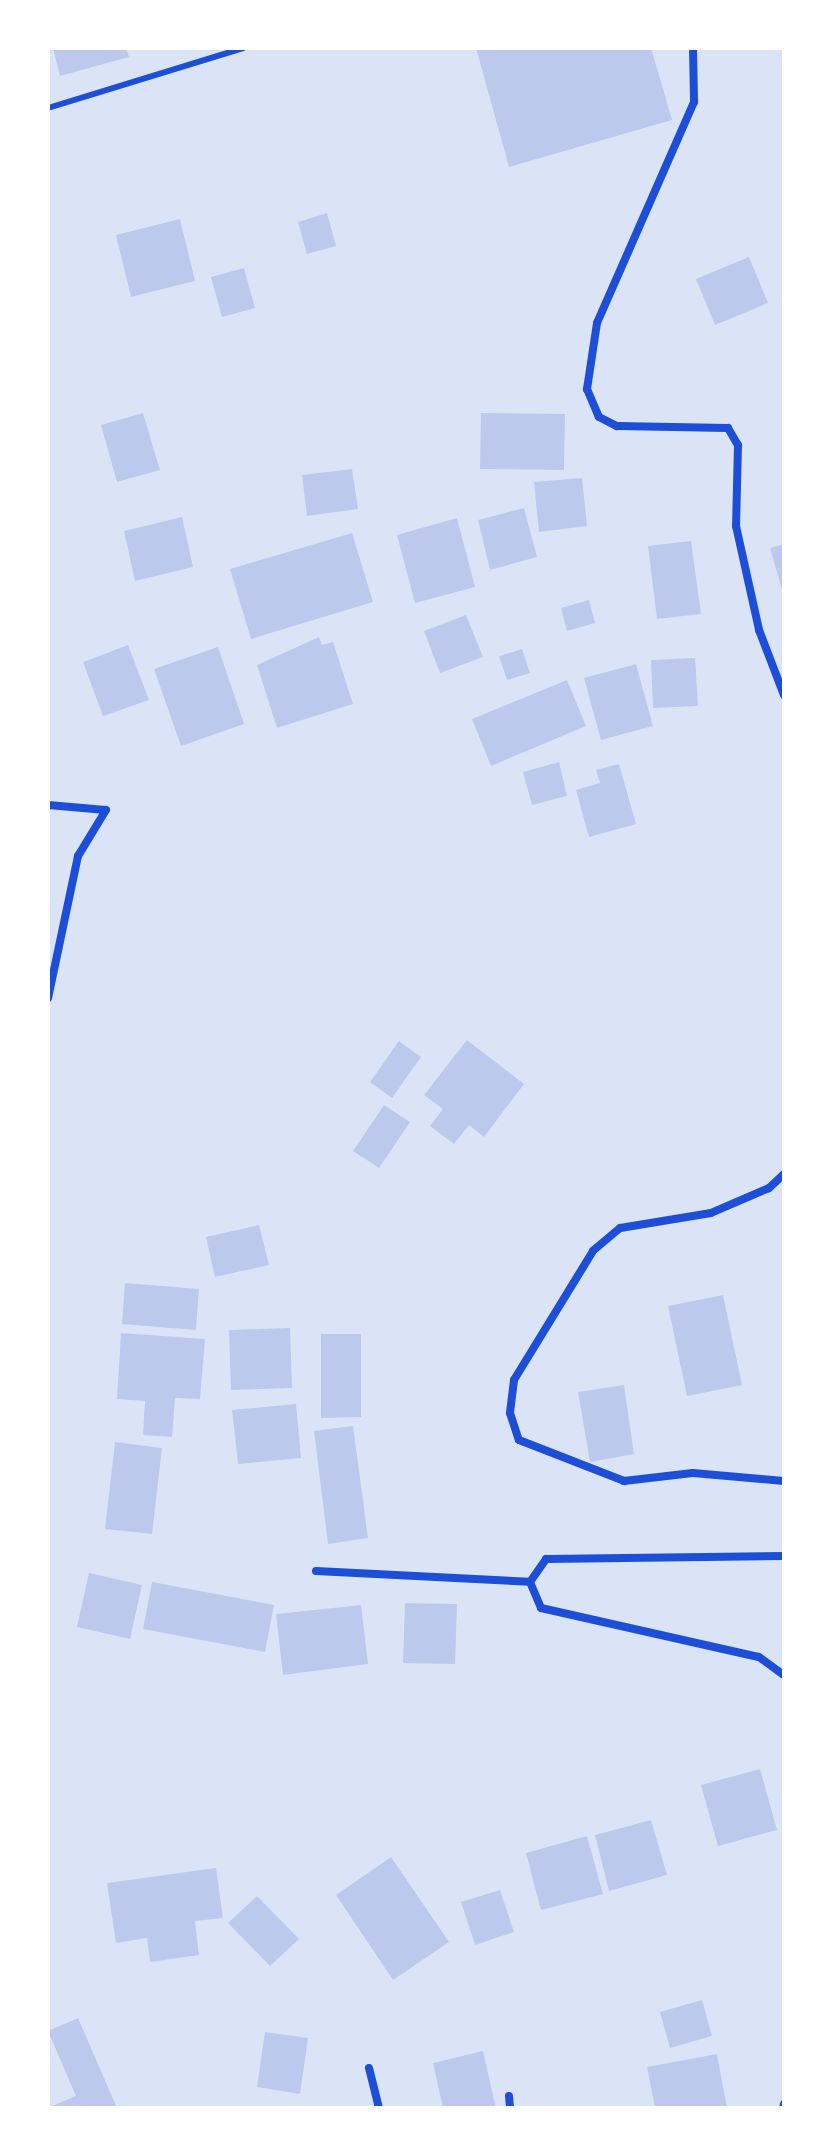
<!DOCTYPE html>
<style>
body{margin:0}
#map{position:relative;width:832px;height:2156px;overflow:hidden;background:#f2f2f2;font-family:Lora,serif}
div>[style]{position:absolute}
.green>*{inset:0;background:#dbe4f7}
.building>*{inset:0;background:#bdc9ec}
.service>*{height:6px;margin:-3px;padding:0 3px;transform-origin:3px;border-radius:3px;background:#1d4ed8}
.minor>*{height:8px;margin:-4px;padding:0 4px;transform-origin:4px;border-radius:4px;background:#1d4ed8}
span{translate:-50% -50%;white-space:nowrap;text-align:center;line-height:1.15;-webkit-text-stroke:6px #fff;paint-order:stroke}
.frame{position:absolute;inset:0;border:50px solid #fff;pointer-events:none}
</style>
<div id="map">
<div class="green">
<div style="clip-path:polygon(48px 48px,784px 48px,784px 2108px,48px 2108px)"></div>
</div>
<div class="building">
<div style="clip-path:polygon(53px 48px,126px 48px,129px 57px,60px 76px)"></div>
<div style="clip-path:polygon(476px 48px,651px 48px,672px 120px,509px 167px)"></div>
<div style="clip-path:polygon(327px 213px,336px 246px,307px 254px,298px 222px)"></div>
<div style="clip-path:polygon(180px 219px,195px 281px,131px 297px,116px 235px)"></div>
<div style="clip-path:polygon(749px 257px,768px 303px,715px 325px,696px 279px)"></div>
<div style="clip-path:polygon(244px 268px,255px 308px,222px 317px,211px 277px)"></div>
<div style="clip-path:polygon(143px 413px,160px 470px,117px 482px,101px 425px)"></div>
<div style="clip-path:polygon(481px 413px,565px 414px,564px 470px,480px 469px)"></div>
<div style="clip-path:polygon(352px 469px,358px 509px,307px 516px,302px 475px)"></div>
<div style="clip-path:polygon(582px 478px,587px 526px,539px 532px,534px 482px)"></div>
<div style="clip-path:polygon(524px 508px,537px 557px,490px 570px,478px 520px)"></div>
<div style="clip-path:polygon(182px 517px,193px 567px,135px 581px,124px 531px)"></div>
<div style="clip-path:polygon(457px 518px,475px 587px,415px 603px,397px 535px)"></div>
<div style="clip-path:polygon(352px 533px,373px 602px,251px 639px,230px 569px)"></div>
<div style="clip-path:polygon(691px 541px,701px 614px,657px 619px,648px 546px)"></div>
<div style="clip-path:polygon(784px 544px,784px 593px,783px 593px,770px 548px)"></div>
<div style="clip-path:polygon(589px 600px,595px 623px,567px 631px,561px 608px)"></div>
<div style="clip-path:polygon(466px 615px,483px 657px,440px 673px,424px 631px)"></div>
<div style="clip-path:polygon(319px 637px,322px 645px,333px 642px,353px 704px,277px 728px,257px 665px)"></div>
<div style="clip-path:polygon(128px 645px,149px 700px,103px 716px,83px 662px)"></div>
<div style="clip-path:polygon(218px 647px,244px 724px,181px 746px,154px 669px)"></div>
<div style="clip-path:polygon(522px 649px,530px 673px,507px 680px,499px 656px)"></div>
<div style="clip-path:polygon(695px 658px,698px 706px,653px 708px,651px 660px)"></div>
<div style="clip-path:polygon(636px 664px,653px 726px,601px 740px,584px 678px)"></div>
<div style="clip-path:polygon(567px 680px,586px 726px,491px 766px,472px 719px)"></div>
<div style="clip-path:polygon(559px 762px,567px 796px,532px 805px,523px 772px)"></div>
<div style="clip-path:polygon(619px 764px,636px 824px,589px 837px,576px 790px,600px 783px,596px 770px)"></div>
<div style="clip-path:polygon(467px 1040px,524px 1084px,484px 1137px,469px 1125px,454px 1144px,430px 1126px,443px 1109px,424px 1095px)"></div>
<div style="clip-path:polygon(399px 1041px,421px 1057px,392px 1098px,370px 1082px)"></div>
<div style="clip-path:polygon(384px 1105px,410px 1122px,379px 1168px,353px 1151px)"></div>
<div style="clip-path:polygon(259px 1225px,269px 1265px,215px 1277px,206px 1237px)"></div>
<div style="clip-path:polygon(125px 1283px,199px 1289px,196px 1330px,122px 1324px)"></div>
<div style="clip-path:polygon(723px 1295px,742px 1385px,687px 1396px,668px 1306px)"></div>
<div style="clip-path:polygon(290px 1328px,292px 1388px,231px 1390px,229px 1330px)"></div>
<div style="clip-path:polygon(121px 1333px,205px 1339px,200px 1399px,175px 1398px,172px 1437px,143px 1435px,145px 1401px,117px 1399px)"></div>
<div style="clip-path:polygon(321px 1334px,361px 1334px,361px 1417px,321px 1418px)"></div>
<div style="clip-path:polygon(624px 1385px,634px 1454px,590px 1462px,578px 1392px)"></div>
<div style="clip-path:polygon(296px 1404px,301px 1458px,238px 1464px,232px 1410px)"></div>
<div style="clip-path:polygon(353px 1426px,368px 1538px,328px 1544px,314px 1431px)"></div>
<div style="clip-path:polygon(115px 1442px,162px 1448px,152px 1534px,105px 1529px)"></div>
<div style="clip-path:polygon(89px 1573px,142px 1585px,130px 1639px,77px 1627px)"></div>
<div style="clip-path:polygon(152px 1582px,274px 1605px,265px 1652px,143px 1629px)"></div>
<div style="clip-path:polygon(405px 1603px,457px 1604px,455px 1664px,403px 1663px)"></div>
<div style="clip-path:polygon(361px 1605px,368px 1664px,283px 1675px,276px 1614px)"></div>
<div style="clip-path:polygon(760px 1769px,777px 1830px,718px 1846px,701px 1785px)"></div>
<div style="clip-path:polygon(651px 1820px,667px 1875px,609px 1891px,595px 1835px)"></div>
<div style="clip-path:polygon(587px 1836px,603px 1894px,541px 1910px,526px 1853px)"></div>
<div style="clip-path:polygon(391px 1857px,449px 1942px,393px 1980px,336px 1895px)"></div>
<div style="clip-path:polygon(216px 1868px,223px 1918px,195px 1921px,199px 1955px,150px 1962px,147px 1938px,116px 1943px,107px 1883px)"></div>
<div style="clip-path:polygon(500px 1890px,514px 1932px,475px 1945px,461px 1902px)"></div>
<div style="clip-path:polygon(257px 1896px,299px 1939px,270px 1966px,228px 1923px)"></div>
<div style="clip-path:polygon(702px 2000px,712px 2036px,670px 2048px,660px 2012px)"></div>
<div style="clip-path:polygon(78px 2018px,117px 2108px,48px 2108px,76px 2096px,48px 2031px)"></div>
<div style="clip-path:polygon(265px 2032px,308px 2038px,300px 2094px,257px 2087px)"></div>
<div style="clip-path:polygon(483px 2051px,496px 2108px,443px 2108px,433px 2063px)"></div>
<div style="clip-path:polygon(717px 2054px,727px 2108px,655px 2108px,647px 2067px)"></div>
</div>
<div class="service">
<div style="left:48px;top:108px;width:204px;rotate:-17.1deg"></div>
</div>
<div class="minor">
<div style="left:693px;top:48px;width:54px;rotate:88.9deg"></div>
<div style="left:694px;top:102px;width:241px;rotate:113.7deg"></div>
<div style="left:597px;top:323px;width:67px;rotate:98.6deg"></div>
<div style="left:587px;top:389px;width:30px;rotate:67deg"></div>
<div style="left:599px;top:417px;width:20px;rotate:27deg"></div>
<div style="left:617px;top:426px;width:111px;rotate:1deg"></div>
<div style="left:728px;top:428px;width:20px;rotate:60deg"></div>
<div style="left:738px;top:445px;width:81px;rotate:91.4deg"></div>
<div style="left:736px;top:526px;width:107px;rotate:77.5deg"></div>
<div style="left:759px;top:630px;width:70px;rotate:69deg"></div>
<div style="left:48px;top:805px;width:58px;rotate:4.9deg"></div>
<div style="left:106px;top:810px;width:54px;rotate:121.3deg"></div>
<div style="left:78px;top:856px;width:145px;rotate:101.9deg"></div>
<div style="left:784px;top:1174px;width:21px;rotate:137deg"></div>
<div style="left:769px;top:1188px;width:63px;rotate:156.7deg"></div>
<div style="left:711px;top:1213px;width:92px;rotate:170.6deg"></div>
<div style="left:620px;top:1228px;width:35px;rotate:140deg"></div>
<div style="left:593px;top:1251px;width:151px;rotate:121.5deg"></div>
<div style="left:514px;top:1380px;width:33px;rotate:97deg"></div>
<div style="left:510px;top:1413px;width:28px;rotate:72deg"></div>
<div style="left:519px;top:1440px;width:113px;rotate:21.3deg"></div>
<div style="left:624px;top:1481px;width:69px;rotate:-6.6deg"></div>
<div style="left:693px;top:1473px;width:91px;rotate:5deg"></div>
<div style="left:316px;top:1571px;width:214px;rotate:2.9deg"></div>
<div style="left:530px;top:1582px;width:28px;rotate:67deg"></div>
<div style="left:541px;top:1608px;width:223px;rotate:12.7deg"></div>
<div style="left:759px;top:1657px;width:31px;rotate:36deg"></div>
<div style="left:530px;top:1582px;width:28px;rotate:-55deg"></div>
<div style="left:546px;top:1559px;width:238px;rotate:-0.7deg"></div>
<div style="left:369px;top:2068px;width:41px;rotate:76deg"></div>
<div style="left:509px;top:2096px;width:12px;rotate:85deg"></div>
<div style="left:783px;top:2108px;width:4px;rotate:-76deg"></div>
</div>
<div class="frame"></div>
</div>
